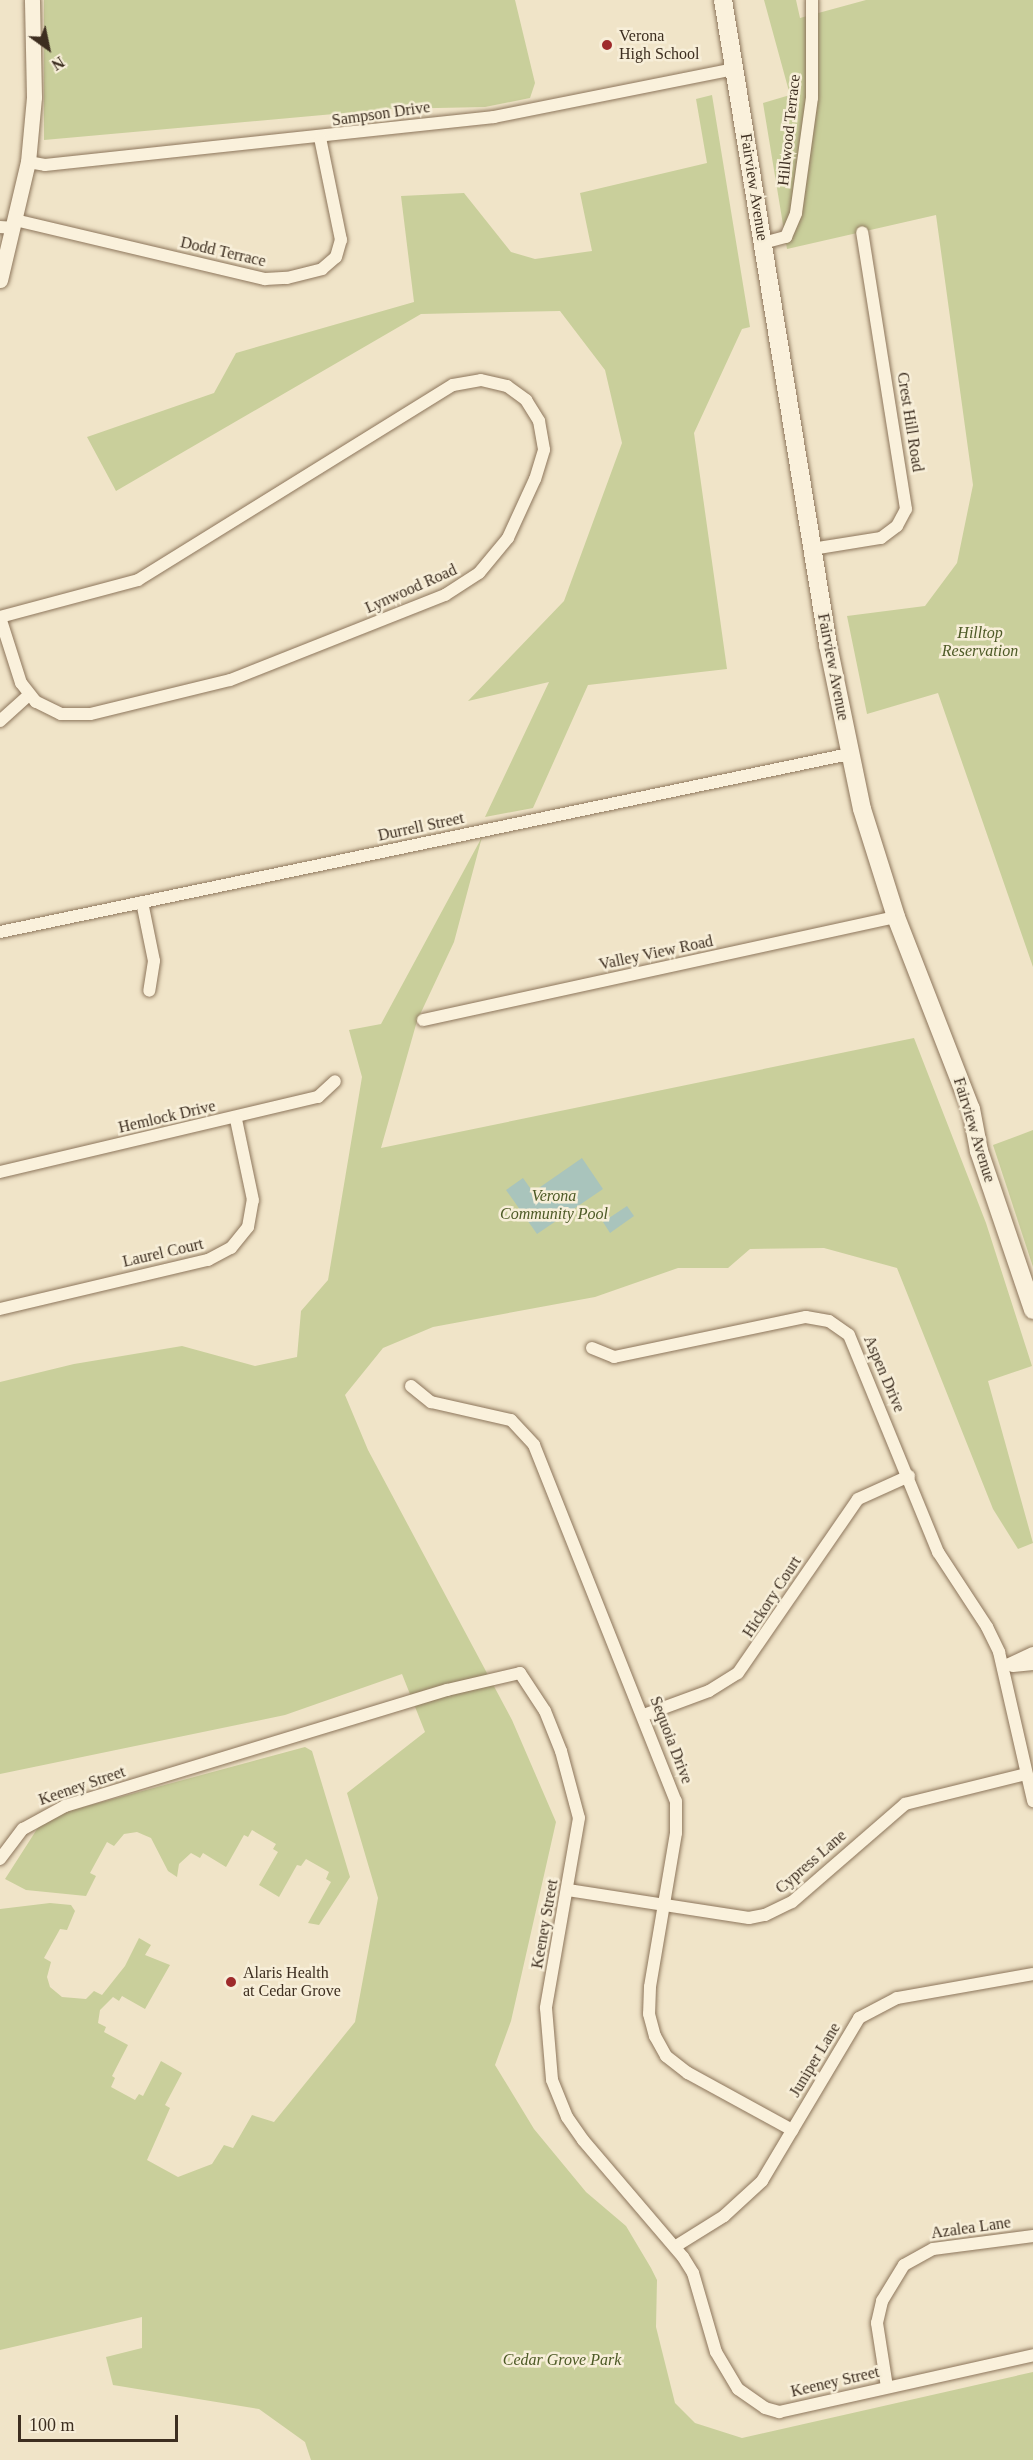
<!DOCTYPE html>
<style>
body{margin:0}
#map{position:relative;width:1033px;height:2460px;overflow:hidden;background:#f0e4c8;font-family:"Times New Roman",serif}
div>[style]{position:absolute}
.green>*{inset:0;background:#c9cf9b}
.water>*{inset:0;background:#a9c4bc}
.roads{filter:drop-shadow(0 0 2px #8d765c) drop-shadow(0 0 2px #8d765c)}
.minor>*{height:12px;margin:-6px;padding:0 6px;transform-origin:6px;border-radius:6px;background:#faf1dc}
.tertiary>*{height:15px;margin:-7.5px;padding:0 7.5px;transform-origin:7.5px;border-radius:7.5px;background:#faf1dc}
.secondary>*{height:18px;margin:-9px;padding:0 9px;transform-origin:9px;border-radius:9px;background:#faf1dc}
.dots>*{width:16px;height:16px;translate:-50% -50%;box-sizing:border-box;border:3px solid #f7eed8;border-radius:50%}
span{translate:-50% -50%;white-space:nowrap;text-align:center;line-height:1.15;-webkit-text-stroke:5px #f7eed8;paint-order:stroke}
.poi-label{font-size:16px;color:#3d2e20}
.left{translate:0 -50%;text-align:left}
.street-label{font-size:16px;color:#3d2e20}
.park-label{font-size:16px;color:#4d5a26;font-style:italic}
.north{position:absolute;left:18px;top:18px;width:60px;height:60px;-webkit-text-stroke:4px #f7eed8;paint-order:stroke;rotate:147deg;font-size:16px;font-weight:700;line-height:24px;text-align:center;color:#3d2e20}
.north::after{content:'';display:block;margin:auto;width:21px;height:27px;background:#3d2e20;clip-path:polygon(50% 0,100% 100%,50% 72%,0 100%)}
.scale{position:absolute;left:18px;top:2415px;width:160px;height:27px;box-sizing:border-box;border:3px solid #3d2e20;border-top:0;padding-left:8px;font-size:18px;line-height:21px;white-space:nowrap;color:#3d2e20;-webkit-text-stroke:4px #f7eed8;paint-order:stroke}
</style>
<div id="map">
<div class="green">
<div style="clip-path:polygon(44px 0,515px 0,535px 83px,530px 98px,485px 107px,389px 109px,44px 140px)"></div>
<div style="clip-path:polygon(764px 0,796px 0,800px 18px,866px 0,1033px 0,1033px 967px,938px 693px,867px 714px,847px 616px,925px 606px,957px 563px,973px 485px,936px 215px,787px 249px,763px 103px,790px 95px)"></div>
<div style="clip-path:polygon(712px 95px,750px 327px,742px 329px,694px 433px,727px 669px,588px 685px,533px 808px,485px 817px,549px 682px,468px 701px,564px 601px,622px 443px,605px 370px,560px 311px,421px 314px,116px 491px,87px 437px,214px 393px,236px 353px,414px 302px,401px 196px,464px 193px,511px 252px,535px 259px,592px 251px,580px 193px,707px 163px,696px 99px)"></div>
<div style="clip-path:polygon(482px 837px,454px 942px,417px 1021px,381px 1148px,914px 1038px,986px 1223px,1032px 1366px,988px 1381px,1033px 1543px,1018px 1549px,993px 1509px,897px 1268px,824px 1248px,750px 1249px,728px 1268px,678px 1268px,595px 1297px,433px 1327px,383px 1348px,345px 1395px,368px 1450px,512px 1720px,556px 1822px,511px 2021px,495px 2065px,534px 2129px,586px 2192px,626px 2226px,651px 2268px,657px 2280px,656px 2327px,675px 2403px,695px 2423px,742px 2438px,1033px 2372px,1033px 2460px,311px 2460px,305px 2442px,259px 2409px,113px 2385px,106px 2357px,142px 2348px,142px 2317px,0 2350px,0 1909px,50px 1903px,71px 1905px,75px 1911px,67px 1930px,60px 1929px,44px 1958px,51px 1962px,47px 1977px,50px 1987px,62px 1997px,86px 1999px,94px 1991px,102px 1995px,125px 1966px,139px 1938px,151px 1945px,145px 1955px,170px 1965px,145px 2009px,122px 1996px,119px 2001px,113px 1997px,100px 2010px,98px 2023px,106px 2027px,104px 2032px,128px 2045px,112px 2076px,115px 2078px,111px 2087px,135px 2100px,139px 2094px,143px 2096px,161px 2061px,182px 2073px,165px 2105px,170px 2108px,147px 2160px,178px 2177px,212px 2164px,224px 2145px,233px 2148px,252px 2115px,274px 2122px,355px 2022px,378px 1898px,347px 1793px,425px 1732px,402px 1674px,285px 1715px,0 1774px,0 1382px,74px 1364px,182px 1346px,255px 1366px,297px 1357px,301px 1311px,328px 1280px,362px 1077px,349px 1030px,381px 1024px)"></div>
<div style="clip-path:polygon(1033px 1130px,1033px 1267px,993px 1145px)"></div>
<div style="clip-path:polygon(305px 1747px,312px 1751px,350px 1877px,319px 1925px,308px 1923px,331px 1882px,326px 1879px,329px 1872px,306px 1859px,301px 1866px,297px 1865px,279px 1897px,259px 1885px,278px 1852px,273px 1849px,276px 1844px,252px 1830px,248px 1837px,244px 1835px,226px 1867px,203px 1853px,200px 1858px,191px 1853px,179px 1864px,177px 1877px,168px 1871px,151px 1838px,137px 1832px,124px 1834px,114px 1846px,107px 1842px,90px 1873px,96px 1876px,86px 1896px,26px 1890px,5px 1879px,39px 1826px,61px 1813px)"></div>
</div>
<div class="water">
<div style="clip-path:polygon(582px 1158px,603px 1189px,537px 1234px,506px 1190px,523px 1178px,533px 1192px)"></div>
<div style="clip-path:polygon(627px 1206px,634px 1216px,610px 1233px,603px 1222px)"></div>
</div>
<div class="roads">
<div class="minor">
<div style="left:28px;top:162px;width:17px;rotate:10deg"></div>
<div style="left:45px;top:165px;width:452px;rotate:-6.1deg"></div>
<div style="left:494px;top:117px;width:246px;rotate:-11.3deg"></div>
<div style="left:15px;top:220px;width:257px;rotate:13.3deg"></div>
<div style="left:265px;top:279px;width:22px;rotate:-3deg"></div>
<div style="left:287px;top:278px;width:36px;rotate:-14deg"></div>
<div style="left:322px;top:269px;width:18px;rotate:-41deg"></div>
<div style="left:336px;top:257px;width:18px;rotate:-74deg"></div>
<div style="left:341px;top:240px;width:104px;rotate:-101.6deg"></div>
<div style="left:0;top:227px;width:14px;rotate:4deg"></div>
<div style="left:763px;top:243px;width:24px;rotate:-15deg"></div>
<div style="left:786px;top:237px;width:26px;rotate:-67deg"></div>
<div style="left:796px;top:213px;width:116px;rotate:-82.1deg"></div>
<div style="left:812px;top:98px;width:98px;rotate:-90deg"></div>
<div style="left:812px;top:549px;width:70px;rotate:-9.1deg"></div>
<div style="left:881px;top:538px;width:20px;rotate:-37deg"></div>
<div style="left:897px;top:526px;width:19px;rotate:-62deg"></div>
<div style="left:906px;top:509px;width:280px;rotate:-99deg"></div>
<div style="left:0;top:617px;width:143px;rotate:-15deg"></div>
<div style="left:138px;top:580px;width:370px;rotate:-31.8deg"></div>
<div style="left:453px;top:385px;width:28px;rotate:-10deg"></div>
<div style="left:481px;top:380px;width:27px;rotate:13deg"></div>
<div style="left:507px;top:386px;width:24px;rotate:36deg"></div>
<div style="left:526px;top:400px;width:25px;rotate:58deg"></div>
<div style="left:539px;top:421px;width:29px;rotate:80deg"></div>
<div style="left:544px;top:450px;width:30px;rotate:107deg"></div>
<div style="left:535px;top:479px;width:65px;rotate:114.6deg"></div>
<div style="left:508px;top:538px;width:45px;rotate:129.6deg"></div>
<div style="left:479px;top:573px;width:40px;rotate:147.1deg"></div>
<div style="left:445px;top:595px;width:231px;rotate:158.4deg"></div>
<div style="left:230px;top:680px;width:144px;rotate:166.3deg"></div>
<div style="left:90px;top:714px;width:29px;rotate:180deg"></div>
<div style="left:61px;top:714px;width:28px;rotate:-154deg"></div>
<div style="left:36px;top:702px;width:24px;rotate:-128deg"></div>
<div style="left:21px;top:683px;width:69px;rotate:-107.7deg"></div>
<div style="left:0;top:721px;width:39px;rotate:-42deg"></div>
<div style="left:142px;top:902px;width:60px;rotate:78.5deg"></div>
<div style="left:154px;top:961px;width:30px;rotate:99deg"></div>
<div style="left:0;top:932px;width:867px;rotate:-11.84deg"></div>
<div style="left:423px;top:1020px;width:484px;rotate:-12.3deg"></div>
<div style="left:0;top:1172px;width:327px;rotate:-13.3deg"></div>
<div style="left:318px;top:1097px;width:23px;rotate:-43deg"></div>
<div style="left:0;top:1309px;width:214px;rotate:-13.3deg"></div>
<div style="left:208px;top:1260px;width:26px;rotate:-28deg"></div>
<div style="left:231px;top:1248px;width:27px;rotate:-51deg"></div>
<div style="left:248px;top:1227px;width:27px;rotate:-80deg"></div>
<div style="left:253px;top:1200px;width:83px;rotate:-101.9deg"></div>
<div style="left:592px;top:1348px;width:24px;rotate:22deg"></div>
<div style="left:614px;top:1357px;width:196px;rotate:-11.8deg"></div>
<div style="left:806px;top:1317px;width:23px;rotate:10deg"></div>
<div style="left:829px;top:1321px;width:24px;rotate:35deg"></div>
<div style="left:849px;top:1335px;width:235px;rotate:67.7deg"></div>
<div style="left:938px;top:1552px;width:90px;rotate:56.8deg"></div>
<div style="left:987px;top:1627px;width:28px;rotate:64deg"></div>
<div style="left:999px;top:1652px;width:153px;rotate:77.1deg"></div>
<div style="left:411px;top:1386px;width:26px;rotate:39deg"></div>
<div style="left:431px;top:1402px;width:82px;rotate:12.7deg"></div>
<div style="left:511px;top:1420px;width:34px;rotate:47deg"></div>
<div style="left:534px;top:1445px;width:383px;rotate:68.3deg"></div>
<div style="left:676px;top:1801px;width:32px;rotate:90deg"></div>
<div style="left:676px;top:1833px;width:156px;rotate:99.6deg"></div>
<div style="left:650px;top:1987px;width:27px;rotate:92deg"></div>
<div style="left:649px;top:2014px;width:23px;rotate:75deg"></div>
<div style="left:655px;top:2036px;width:23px;rotate:61deg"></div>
<div style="left:666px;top:2056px;width:28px;rotate:38deg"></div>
<div style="left:688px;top:2073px;width:119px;rotate:28.7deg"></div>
<div style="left:1013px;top:1666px;width:20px;rotate:-6deg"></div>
<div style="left:1003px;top:1667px;width:33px;rotate:-25deg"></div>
<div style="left:644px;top:1715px;width:69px;rotate:-20.3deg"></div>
<div style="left:709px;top:1691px;width:34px;rotate:-32deg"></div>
<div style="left:738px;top:1673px;width:211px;rotate:-55.4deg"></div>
<div style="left:858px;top:1499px;width:56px;rotate:-24.3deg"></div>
<div style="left:0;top:1859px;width:38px;rotate:-53deg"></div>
<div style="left:23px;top:1829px;width:48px;rotate:-28.7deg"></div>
<div style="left:65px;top:1806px;width:399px;rotate:-16.9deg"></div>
<div style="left:447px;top:1690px;width:75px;rotate:-13.1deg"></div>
<div style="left:520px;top:1673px;width:45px;rotate:56.7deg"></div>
<div style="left:545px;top:1711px;width:43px;rotate:68.2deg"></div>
<div style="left:561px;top:1751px;width:69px;rotate:75deg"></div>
<div style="left:579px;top:1818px;width:193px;rotate:99.9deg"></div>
<div style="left:546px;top:2008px;width:72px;rotate:85.2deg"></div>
<div style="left:552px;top:2080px;width:40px;rotate:68deg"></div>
<div style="left:567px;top:2117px;width:28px;rotate:55deg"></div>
<div style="left:583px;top:2140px;width:154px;rotate:49.5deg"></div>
<div style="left:683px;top:2257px;width:19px;rotate:58deg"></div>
<div style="left:693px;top:2273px;width:82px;rotate:73.8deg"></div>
<div style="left:716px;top:2352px;width:43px;rotate:59.3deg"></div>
<div style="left:738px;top:2389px;width:33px;rotate:35deg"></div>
<div style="left:765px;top:2408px;width:15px;rotate:16deg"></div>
<div style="left:779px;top:2412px;width:260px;rotate:-12.6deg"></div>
<div style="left:568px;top:1890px;width:183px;rotate:8.8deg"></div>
<div style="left:749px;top:1918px;width:16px;rotate:-11deg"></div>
<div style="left:765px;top:1915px;width:30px;rotate:-26deg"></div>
<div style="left:792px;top:1902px;width:150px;rotate:-40.9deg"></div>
<div style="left:905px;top:1804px;width:125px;rotate:-13.9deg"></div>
<div style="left:676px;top:2246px;width:57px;rotate:-32deg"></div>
<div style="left:724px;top:2216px;width:52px;rotate:-42.6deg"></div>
<div style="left:762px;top:2181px;width:190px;rotate:-59.2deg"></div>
<div style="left:859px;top:2018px;width:43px;rotate:-27.8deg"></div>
<div style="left:897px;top:1998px;width:138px;rotate:-10deg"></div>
<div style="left:887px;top:2387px;width:65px;rotate:-98.9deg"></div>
<div style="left:877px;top:2323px;width:23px;rotate:-77deg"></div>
<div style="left:882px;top:2301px;width:42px;rotate:-58.6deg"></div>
<div style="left:904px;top:2265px;width:33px;rotate:-29deg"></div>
<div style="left:933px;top:2249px;width:101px;rotate:-7.4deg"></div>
</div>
<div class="tertiary">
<div style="left:0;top:280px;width:121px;rotate:-76.7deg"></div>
<div style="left:28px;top:162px;width:65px;rotate:-84.7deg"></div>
<div style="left:34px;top:97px;width:97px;rotate:-91.2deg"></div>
</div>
<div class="secondary">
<div style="left:723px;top:0;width:653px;rotate:80.75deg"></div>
<div style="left:828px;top:645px;width:167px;rotate:78.3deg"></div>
<div style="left:862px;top:809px;width:113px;rotate:72.5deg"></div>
<div style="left:896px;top:917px;width:206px;rotate:68.7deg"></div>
<div style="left:971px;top:1109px;width:43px;rotate:79.2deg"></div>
<div style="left:979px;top:1151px;width:168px;rotate:71.2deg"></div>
</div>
</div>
<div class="dots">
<div style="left:607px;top:45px;background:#9e2a2b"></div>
<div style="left:231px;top:1982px;background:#9e2a2b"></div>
</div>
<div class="poi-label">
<span class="left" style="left:619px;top:45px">Verona<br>High School</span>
<span class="left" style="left:243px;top:1982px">Alaris Health<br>at Cedar Grove</span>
</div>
<div class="street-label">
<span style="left:381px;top:114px;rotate:-8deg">Sampson Drive</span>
<span style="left:789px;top:130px;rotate:-84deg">Hillwood Terrace</span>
<span style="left:754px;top:187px;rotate:81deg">Fairview Avenue</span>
<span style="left:223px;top:252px;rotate:13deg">Dodd Terrace</span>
<span style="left:910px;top:422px;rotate:81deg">Crest Hill Road</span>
<span style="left:411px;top:589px;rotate:-24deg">Lynwood Road</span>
<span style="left:833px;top:667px;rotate:79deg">Fairview Avenue</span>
<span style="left:421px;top:827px;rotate:-12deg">Durrell Street</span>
<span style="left:656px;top:953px;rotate:-12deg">Valley View Road</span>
<span style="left:167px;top:1117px;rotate:-13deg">Hemlock Drive</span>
<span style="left:974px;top:1130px;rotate:73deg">Fairview Avenue</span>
<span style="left:163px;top:1253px;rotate:-13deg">Laurel Court</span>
<span style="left:884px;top:1374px;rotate:67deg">Aspen Drive</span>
<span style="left:772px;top:1597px;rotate:-57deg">Hickory Court</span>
<span style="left:671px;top:1740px;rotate:69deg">Sequoia Drive</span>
<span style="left:82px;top:1786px;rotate:-19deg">Keeney Street</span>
<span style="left:811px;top:1862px;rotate:-41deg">Cypress Lane</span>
<span style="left:545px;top:1924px;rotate:-80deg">Keeney Street</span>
<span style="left:815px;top:2060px;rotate:-59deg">Juniper Lane</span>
<span style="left:971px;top:2228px;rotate:-8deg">Azalea Lane</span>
<span style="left:835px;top:2382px;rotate:-13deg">Keeney Street</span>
</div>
<div class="park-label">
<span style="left:980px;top:642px">Hilltop<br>Reservation</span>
<span style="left:554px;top:1205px">Verona<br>Community Pool</span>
<span style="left:562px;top:2360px">Cedar Grove Park</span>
</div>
<div class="north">N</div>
<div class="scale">100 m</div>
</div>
